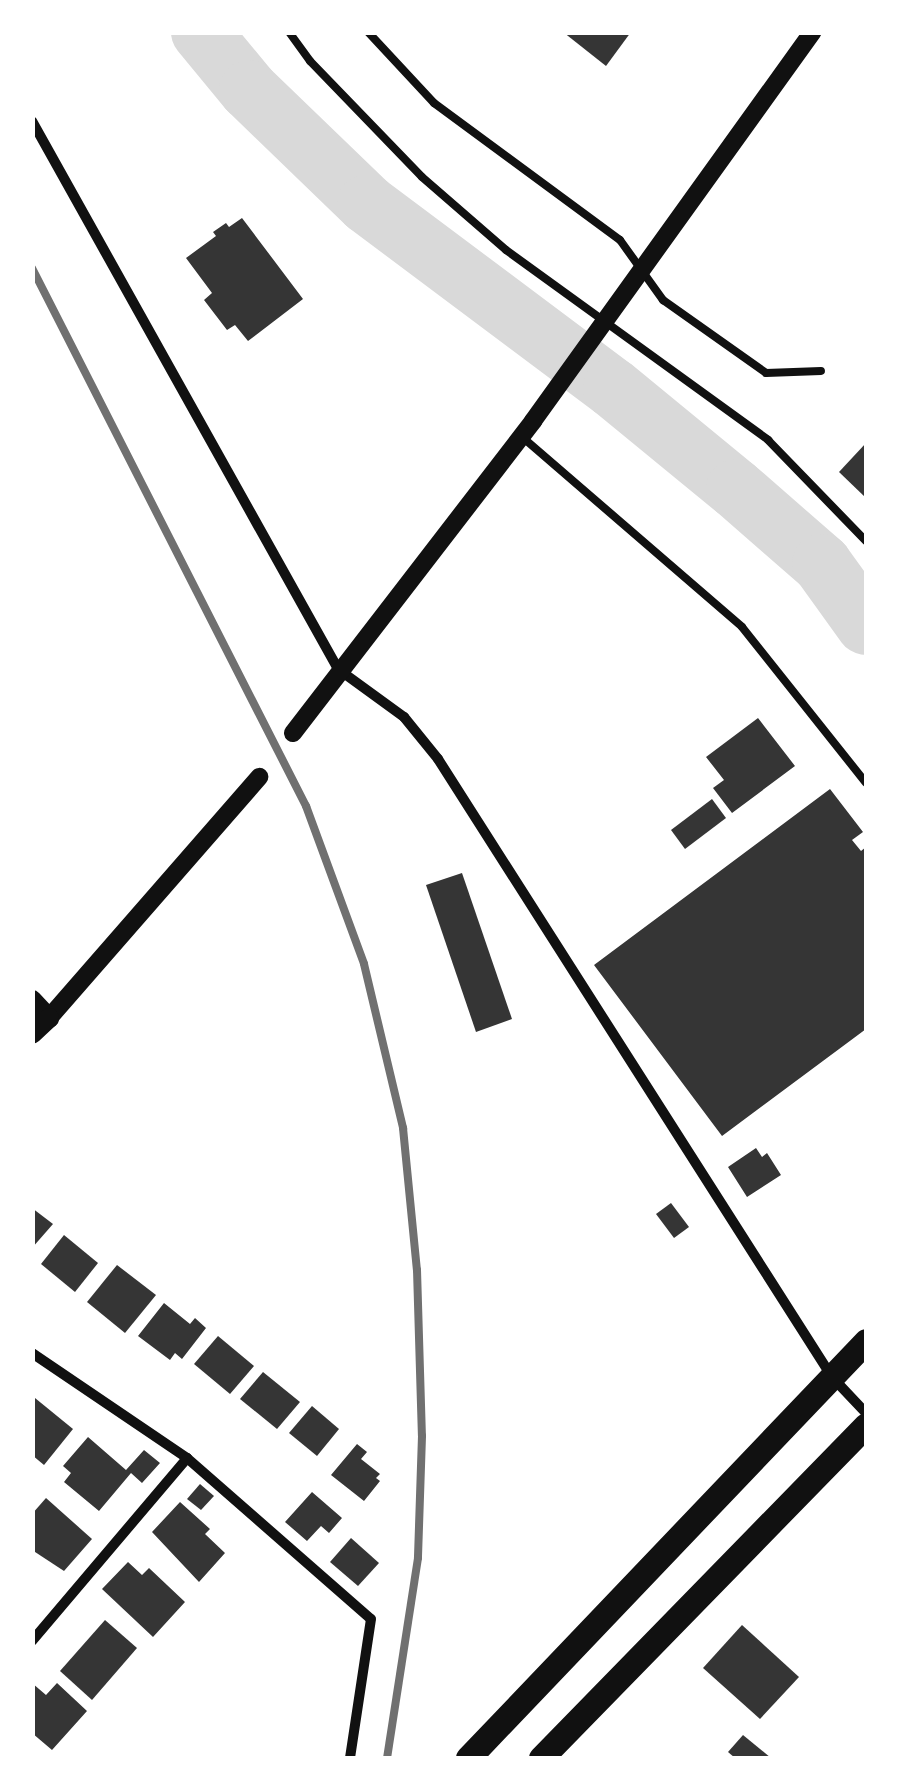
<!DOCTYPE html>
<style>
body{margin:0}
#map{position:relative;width:899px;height:1791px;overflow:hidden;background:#fff;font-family:"Alegreya Sans",sans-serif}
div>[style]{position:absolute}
.river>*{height:60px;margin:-30px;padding:0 30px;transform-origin:30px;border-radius:30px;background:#d9d9d9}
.building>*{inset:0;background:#353535}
.service>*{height:8px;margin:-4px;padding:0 4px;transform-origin:4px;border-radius:4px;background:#111}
.minor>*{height:10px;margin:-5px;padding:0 5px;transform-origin:5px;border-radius:5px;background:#111}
.tertiary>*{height:18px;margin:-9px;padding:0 9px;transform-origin:9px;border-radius:9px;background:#111}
.secondary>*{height:20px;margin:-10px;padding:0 10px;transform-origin:10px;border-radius:10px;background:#111}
.trunk>*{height:25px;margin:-12.5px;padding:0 12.5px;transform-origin:12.5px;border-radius:12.5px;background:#111}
.rail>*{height:8px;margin:-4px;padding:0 4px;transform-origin:4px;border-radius:4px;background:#707070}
span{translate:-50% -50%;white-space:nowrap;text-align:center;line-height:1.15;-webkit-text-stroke:8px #fff;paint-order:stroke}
.frame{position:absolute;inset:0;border:35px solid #fff;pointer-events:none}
</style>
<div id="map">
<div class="river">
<div style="left:201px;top:32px;width:75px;rotate:50.4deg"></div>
<div style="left:249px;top:90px;width:164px;rotate:44deg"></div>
<div style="left:367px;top:204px;width:307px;rotate:36.8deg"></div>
<div style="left:613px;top:388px;width:159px;rotate:39.4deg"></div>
<div style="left:736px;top:489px;width:114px;rotate:41.1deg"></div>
<div style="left:822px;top:564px;width:75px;rotate:54.2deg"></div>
</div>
<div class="building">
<div style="clip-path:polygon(563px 32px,631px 32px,606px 66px)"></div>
<div style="clip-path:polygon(242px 218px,303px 299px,248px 341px,235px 325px,227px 330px,204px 300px,212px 293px,186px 258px,216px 236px,213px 232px,226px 223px,229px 227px)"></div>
<div style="clip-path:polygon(866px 443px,866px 498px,839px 472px)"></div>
<div style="clip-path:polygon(758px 718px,795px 766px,732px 813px,713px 788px,724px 780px,706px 757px)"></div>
<div style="clip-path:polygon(830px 789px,863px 832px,852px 840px,861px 851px,866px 847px,866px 1029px,722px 1136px,594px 965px)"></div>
<div style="clip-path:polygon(712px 799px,726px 818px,685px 849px,671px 830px)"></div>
<div style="clip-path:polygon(462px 873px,512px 1019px,476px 1032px,426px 885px)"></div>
<div style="clip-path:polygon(756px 1148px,762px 1157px,767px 1153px,781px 1175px,747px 1197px,728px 1167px)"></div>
<div style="clip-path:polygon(671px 1203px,689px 1227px,674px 1238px,656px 1214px)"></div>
<div style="clip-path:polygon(32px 1208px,53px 1224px,32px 1248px)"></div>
<div style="clip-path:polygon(64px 1235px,98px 1263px,75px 1292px,41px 1264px)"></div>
<div style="clip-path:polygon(117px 1265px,156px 1295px,125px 1333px,87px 1302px)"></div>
<div style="clip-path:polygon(164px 1303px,190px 1324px,195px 1318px,206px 1328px,182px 1359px,175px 1353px,170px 1360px,138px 1336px)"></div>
<div style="clip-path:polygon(218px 1336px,254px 1366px,230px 1394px,194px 1364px)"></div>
<div style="clip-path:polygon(263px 1372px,300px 1402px,277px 1429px,240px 1399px)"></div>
<div style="clip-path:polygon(35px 1398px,73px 1429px,44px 1465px,32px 1455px)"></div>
<div style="clip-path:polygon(312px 1406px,339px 1429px,317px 1456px,289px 1433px)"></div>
<div style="clip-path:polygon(88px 1437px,126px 1470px,144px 1450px,160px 1463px,142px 1483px,131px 1473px,99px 1511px,64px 1482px,71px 1473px,63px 1466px)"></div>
<div style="clip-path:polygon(357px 1444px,367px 1452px,361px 1459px,380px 1474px,376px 1478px,380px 1481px,364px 1501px,331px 1475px)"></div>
<div style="clip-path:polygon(200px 1484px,214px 1496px,201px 1510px,187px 1499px)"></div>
<div style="clip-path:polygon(312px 1492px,342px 1518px,329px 1533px,321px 1526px,307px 1541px,285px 1522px)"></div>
<div style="clip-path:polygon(46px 1498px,92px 1539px,64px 1571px,32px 1550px,32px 1514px)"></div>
<div style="clip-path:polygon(180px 1502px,210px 1529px,205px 1534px,225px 1553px,199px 1582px,152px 1532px)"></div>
<div style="clip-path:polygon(351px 1538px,379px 1563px,358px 1586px,330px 1562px)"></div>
<div style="clip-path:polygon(128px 1562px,142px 1575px,149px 1568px,185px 1602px,153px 1637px,102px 1589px)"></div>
<div style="clip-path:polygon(105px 1620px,137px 1648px,92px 1700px,60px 1671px)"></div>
<div style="clip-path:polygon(742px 1625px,799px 1677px,760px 1719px,703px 1668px)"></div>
<div style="clip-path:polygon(32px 1683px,46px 1695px,57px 1683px,87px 1711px,52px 1750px,32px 1733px)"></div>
<div style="clip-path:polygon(743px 1735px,771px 1758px,735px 1758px,728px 1752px)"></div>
</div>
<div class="service">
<div style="left:289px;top:32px;width:36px;rotate:54deg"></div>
<div style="left:310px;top:61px;width:161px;rotate:46deg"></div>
<div style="left:422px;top:177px;width:111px;rotate:41deg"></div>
<div style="left:506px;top:250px;width:324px;rotate:35.9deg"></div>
<div style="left:768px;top:440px;width:141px;rotate:45.9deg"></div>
<div style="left:368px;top:32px;width:97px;rotate:47.1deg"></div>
<div style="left:434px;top:103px;width:231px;rotate:36.4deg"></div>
<div style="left:620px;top:240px;width:74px;rotate:54.4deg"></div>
<div style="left:663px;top:300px;width:126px;rotate:35.3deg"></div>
<div style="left:766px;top:373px;width:55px;rotate:-2.1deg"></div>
<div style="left:521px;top:436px;width:292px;rotate:40.8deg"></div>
<div style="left:742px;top:627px;width:199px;rotate:51.5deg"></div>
</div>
<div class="minor">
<div style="left:32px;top:121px;width:628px;rotate:60.82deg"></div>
<div style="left:338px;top:669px;width:82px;rotate:36deg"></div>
<div style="left:404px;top:717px;width:54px;rotate:51deg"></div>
<div style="left:438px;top:759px;width:733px;rotate:57.48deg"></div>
<div style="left:832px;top:1377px;width:50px;rotate:46.6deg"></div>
<div style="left:32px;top:1353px;width:187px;rotate:34.1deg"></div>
<div style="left:187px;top:1458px;width:244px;rotate:41.2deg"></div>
<div style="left:371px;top:1619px;width:141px;rotate:98.6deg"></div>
<div style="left:32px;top:1641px;width:240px;rotate:-49.7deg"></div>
</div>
<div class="tertiary">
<div style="left:293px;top:733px;width:394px;rotate:-52.4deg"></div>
<div style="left:533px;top:421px;width:479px;rotate:-54.3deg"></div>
<div style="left:49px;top:1018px;width:320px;rotate:-48.9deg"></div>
</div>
<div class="secondary">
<div style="left:32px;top:1000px;width:25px;rotate:47deg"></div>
<div style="left:49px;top:1018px;width:23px;rotate:137deg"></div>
</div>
<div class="trunk">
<div style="left:468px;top:1758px;width:576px;rotate:-46.34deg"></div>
<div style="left:541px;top:1758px;width:465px;rotate:-45.7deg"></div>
</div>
<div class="rail">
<div style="left:32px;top:268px;width:604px;rotate:63.01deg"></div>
<div style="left:306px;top:806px;width:168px;rotate:69.8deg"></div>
<div style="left:364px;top:964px;width:169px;rotate:76.6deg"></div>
<div style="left:403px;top:1128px;width:143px;rotate:84.4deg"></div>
<div style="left:417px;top:1270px;width:166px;rotate:88.3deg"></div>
<div style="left:422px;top:1436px;width:122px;rotate:91.9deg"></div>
<div style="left:418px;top:1558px;width:202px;rotate:98.8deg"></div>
</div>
<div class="frame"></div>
</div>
